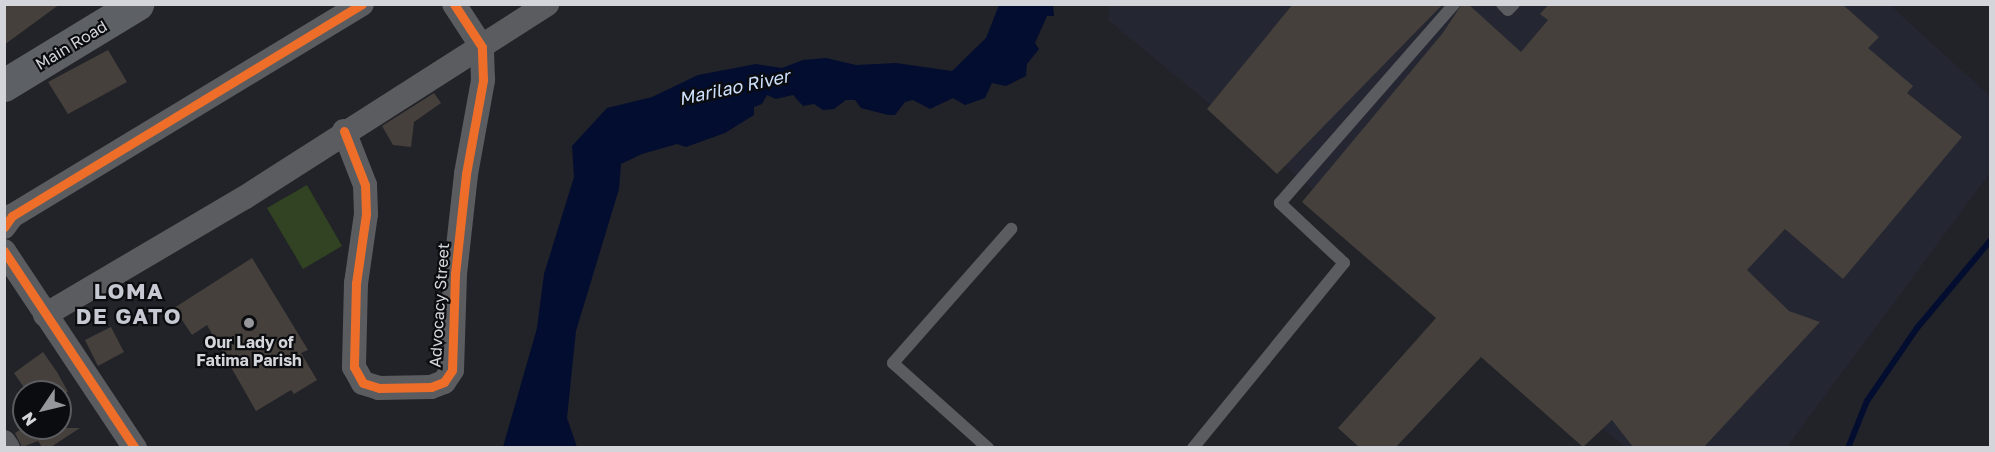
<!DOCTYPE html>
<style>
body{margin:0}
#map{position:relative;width:1995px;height:452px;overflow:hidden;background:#222328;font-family:"Golos Text",sans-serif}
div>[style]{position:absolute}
.built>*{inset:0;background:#242632}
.green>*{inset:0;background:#314322}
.water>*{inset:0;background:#030d2f}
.stream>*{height:6px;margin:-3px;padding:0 3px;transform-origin:3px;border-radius:3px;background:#030d2f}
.building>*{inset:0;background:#46403c}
.service>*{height:12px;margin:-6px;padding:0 6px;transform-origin:6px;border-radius:6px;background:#5b5c5f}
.minor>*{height:24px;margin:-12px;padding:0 12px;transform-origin:12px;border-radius:12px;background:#5b5c5f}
.secondary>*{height:33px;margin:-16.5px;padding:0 16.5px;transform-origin:16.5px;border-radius:16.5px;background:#5d6166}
.cycleway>*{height:9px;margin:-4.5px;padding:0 4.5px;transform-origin:4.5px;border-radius:4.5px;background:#ee6e29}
.dots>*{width:16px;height:16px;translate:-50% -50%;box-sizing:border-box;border:3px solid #0b0c0f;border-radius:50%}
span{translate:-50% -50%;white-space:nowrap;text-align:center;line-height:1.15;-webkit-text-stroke:4.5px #0b0c0f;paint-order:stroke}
.street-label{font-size:16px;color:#d4d5da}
.poi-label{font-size:16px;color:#d4d5da;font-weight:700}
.water-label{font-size:18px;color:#cde0fd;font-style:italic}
.district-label{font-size:22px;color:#c6c8d2;font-weight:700;letter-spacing:1.5px}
.frame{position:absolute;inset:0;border:6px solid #d4d5da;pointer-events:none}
.north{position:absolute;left:12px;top:380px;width:60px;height:60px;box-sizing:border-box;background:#0b0c0f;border:2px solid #5b5c60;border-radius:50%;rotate:235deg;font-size:16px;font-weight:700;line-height:24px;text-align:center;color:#d4d5da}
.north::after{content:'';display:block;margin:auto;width:21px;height:27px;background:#96979c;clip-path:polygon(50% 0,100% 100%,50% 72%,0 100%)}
</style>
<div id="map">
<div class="built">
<div style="clip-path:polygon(1110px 4px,1890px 5px,1990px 96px,1990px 173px,1787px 447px,1625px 447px,1108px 20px)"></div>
</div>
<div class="green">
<div style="clip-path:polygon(307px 185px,342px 246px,303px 269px,267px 208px)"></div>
</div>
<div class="water">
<div style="clip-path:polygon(999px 5px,1053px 5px,1054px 16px,1047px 16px,1035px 43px,1039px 49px,1027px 64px,1026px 76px,1006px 86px,992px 83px,985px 98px,965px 105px,953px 98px,930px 109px,913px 100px,905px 102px,895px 115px,888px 115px,861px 108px,855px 100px,846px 100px,834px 109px,823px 110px,814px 104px,803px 106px,793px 95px,776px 99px,767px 95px,762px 104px,754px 107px,754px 115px,725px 133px,686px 147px,677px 144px,642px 154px,621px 164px,619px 189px,576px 331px,567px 418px,577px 447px,503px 447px,537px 328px,544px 274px,574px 177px,572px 146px,607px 108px,652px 97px,698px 75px,756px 64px,782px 68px,803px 60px,826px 58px,856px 65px,896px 63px,952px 71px,986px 38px)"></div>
</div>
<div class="stream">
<div style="left:1848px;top:448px;width:51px;rotate:-68deg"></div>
<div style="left:1867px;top:401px;width:88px;rotate:-55.6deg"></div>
<div style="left:1917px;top:328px;width:114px;rotate:-50deg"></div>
</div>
<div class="building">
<div style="clip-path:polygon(4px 4px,60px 4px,4px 45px)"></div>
<div style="clip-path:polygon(1293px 4px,1443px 4px,1277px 174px,1207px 109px)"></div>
<div style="clip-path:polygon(1462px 4px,1468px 4px,1521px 52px,1548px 20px,1540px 14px,1549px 4px,1842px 4px,1879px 37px,1868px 48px,1913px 86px,1907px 93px,1962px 137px,1843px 279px,1785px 229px,1747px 270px,1789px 311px,1820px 322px,1704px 447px,1633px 447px,1612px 420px,1583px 447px,1481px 357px,1396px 447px,1359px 447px,1338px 428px,1436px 318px,1302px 202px,1442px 34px)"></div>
<div style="clip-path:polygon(108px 50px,127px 82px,68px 114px,48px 82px)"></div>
<div style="clip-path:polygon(434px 93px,441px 103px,414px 122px,411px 147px,393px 145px,382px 126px)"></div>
<div style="clip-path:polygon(252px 258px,308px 350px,301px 353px,317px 380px,294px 394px,291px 390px,256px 411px,207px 325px,192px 335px,174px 308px)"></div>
<div style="clip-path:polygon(111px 327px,124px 352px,98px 366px,85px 340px)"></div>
<div style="clip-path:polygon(43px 352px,57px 372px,68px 392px,27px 392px,14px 373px)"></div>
<div style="clip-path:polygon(23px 428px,80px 428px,51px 447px,42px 447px,38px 441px,22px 447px,15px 433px)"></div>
</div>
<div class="service">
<div style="left:1502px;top:4px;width:8px;rotate:45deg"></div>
<div style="left:1508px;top:10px;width:8px;rotate:-45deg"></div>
<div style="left:988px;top:448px;width:127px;rotate:-138.2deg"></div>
<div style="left:893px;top:363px;width:179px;rotate:-48.6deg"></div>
<div style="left:1193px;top:448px;width:239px;rotate:-50.8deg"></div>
<div style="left:1344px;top:263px;width:88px;rotate:-136.8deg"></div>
<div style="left:1280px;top:203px;width:264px;rotate:-48.8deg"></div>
</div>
<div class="minor">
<div style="left:344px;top:131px;width:58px;rotate:68.7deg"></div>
<div style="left:365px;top:185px;width:29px;rotate:88deg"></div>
<div style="left:366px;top:214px;width:70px;rotate:98.2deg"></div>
<div style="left:356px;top:283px;width:84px;rotate:91.4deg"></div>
<div style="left:354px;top:367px;width:18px;rotate:61deg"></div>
<div style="left:363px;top:383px;width:17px;rotate:17deg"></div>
<div style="left:379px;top:388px;width:52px;rotate:-1.1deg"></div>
<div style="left:431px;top:387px;width:14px;rotate:-21deg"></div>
<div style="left:444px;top:382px;width:14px;rotate:-56deg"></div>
<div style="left:452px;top:370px;width:96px;rotate:-88.2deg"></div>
<div style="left:455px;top:274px;width:101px;rotate:-83.7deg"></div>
<div style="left:466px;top:174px;width:96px;rotate:-79.7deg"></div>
<div style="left:483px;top:80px;width:33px;rotate:-92deg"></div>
<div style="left:482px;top:47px;width:51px;rotate:-123.1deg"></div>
<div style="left:4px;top:227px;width:14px;rotate:-54deg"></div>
<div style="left:12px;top:216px;width:409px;rotate:-31.2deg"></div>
<div style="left:4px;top:251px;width:237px;rotate:56.4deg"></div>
<div style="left:45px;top:315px;width:231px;rotate:-30.5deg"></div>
<div style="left:244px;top:198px;width:360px;rotate:-32.6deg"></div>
<div style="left:4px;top:442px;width:7px;rotate:56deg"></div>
</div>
<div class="secondary">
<div style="left:4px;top:85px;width:156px;rotate:-31.3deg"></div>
</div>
<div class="cycleway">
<div style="left:344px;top:131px;width:58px;rotate:68.7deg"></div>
<div style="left:365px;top:185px;width:29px;rotate:88deg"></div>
<div style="left:366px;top:214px;width:70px;rotate:98.2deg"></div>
<div style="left:356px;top:283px;width:84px;rotate:91.4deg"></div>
<div style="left:354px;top:367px;width:18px;rotate:61deg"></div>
<div style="left:363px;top:383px;width:17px;rotate:17deg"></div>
<div style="left:379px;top:388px;width:52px;rotate:-1.1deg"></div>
<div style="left:431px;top:387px;width:14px;rotate:-21deg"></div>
<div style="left:444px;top:382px;width:14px;rotate:-56deg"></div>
<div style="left:452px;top:370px;width:96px;rotate:-88.2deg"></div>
<div style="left:455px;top:274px;width:101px;rotate:-83.7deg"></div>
<div style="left:466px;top:174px;width:96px;rotate:-79.7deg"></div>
<div style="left:483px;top:80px;width:33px;rotate:-92deg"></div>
<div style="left:482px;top:47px;width:51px;rotate:-123.1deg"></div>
<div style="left:4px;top:227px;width:14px;rotate:-54deg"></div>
<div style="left:12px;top:216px;width:409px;rotate:-31.2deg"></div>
<div style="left:4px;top:251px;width:237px;rotate:56.4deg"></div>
</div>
<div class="dots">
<div style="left:249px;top:323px;background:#96979c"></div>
</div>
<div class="street-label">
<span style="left:71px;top:45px;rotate:-31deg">Main Road</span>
<span style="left:439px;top:305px;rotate:-86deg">Advocacy Street</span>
</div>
<div class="poi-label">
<span style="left:249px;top:351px">Our Lady of<br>Fatima Parish</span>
</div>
<div class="water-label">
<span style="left:734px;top:87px;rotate:-12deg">Marilao River</span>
</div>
<div class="district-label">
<span style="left:129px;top:303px">LOMA<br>DE GATO</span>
</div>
<div class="frame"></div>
<div class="north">N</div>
</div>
